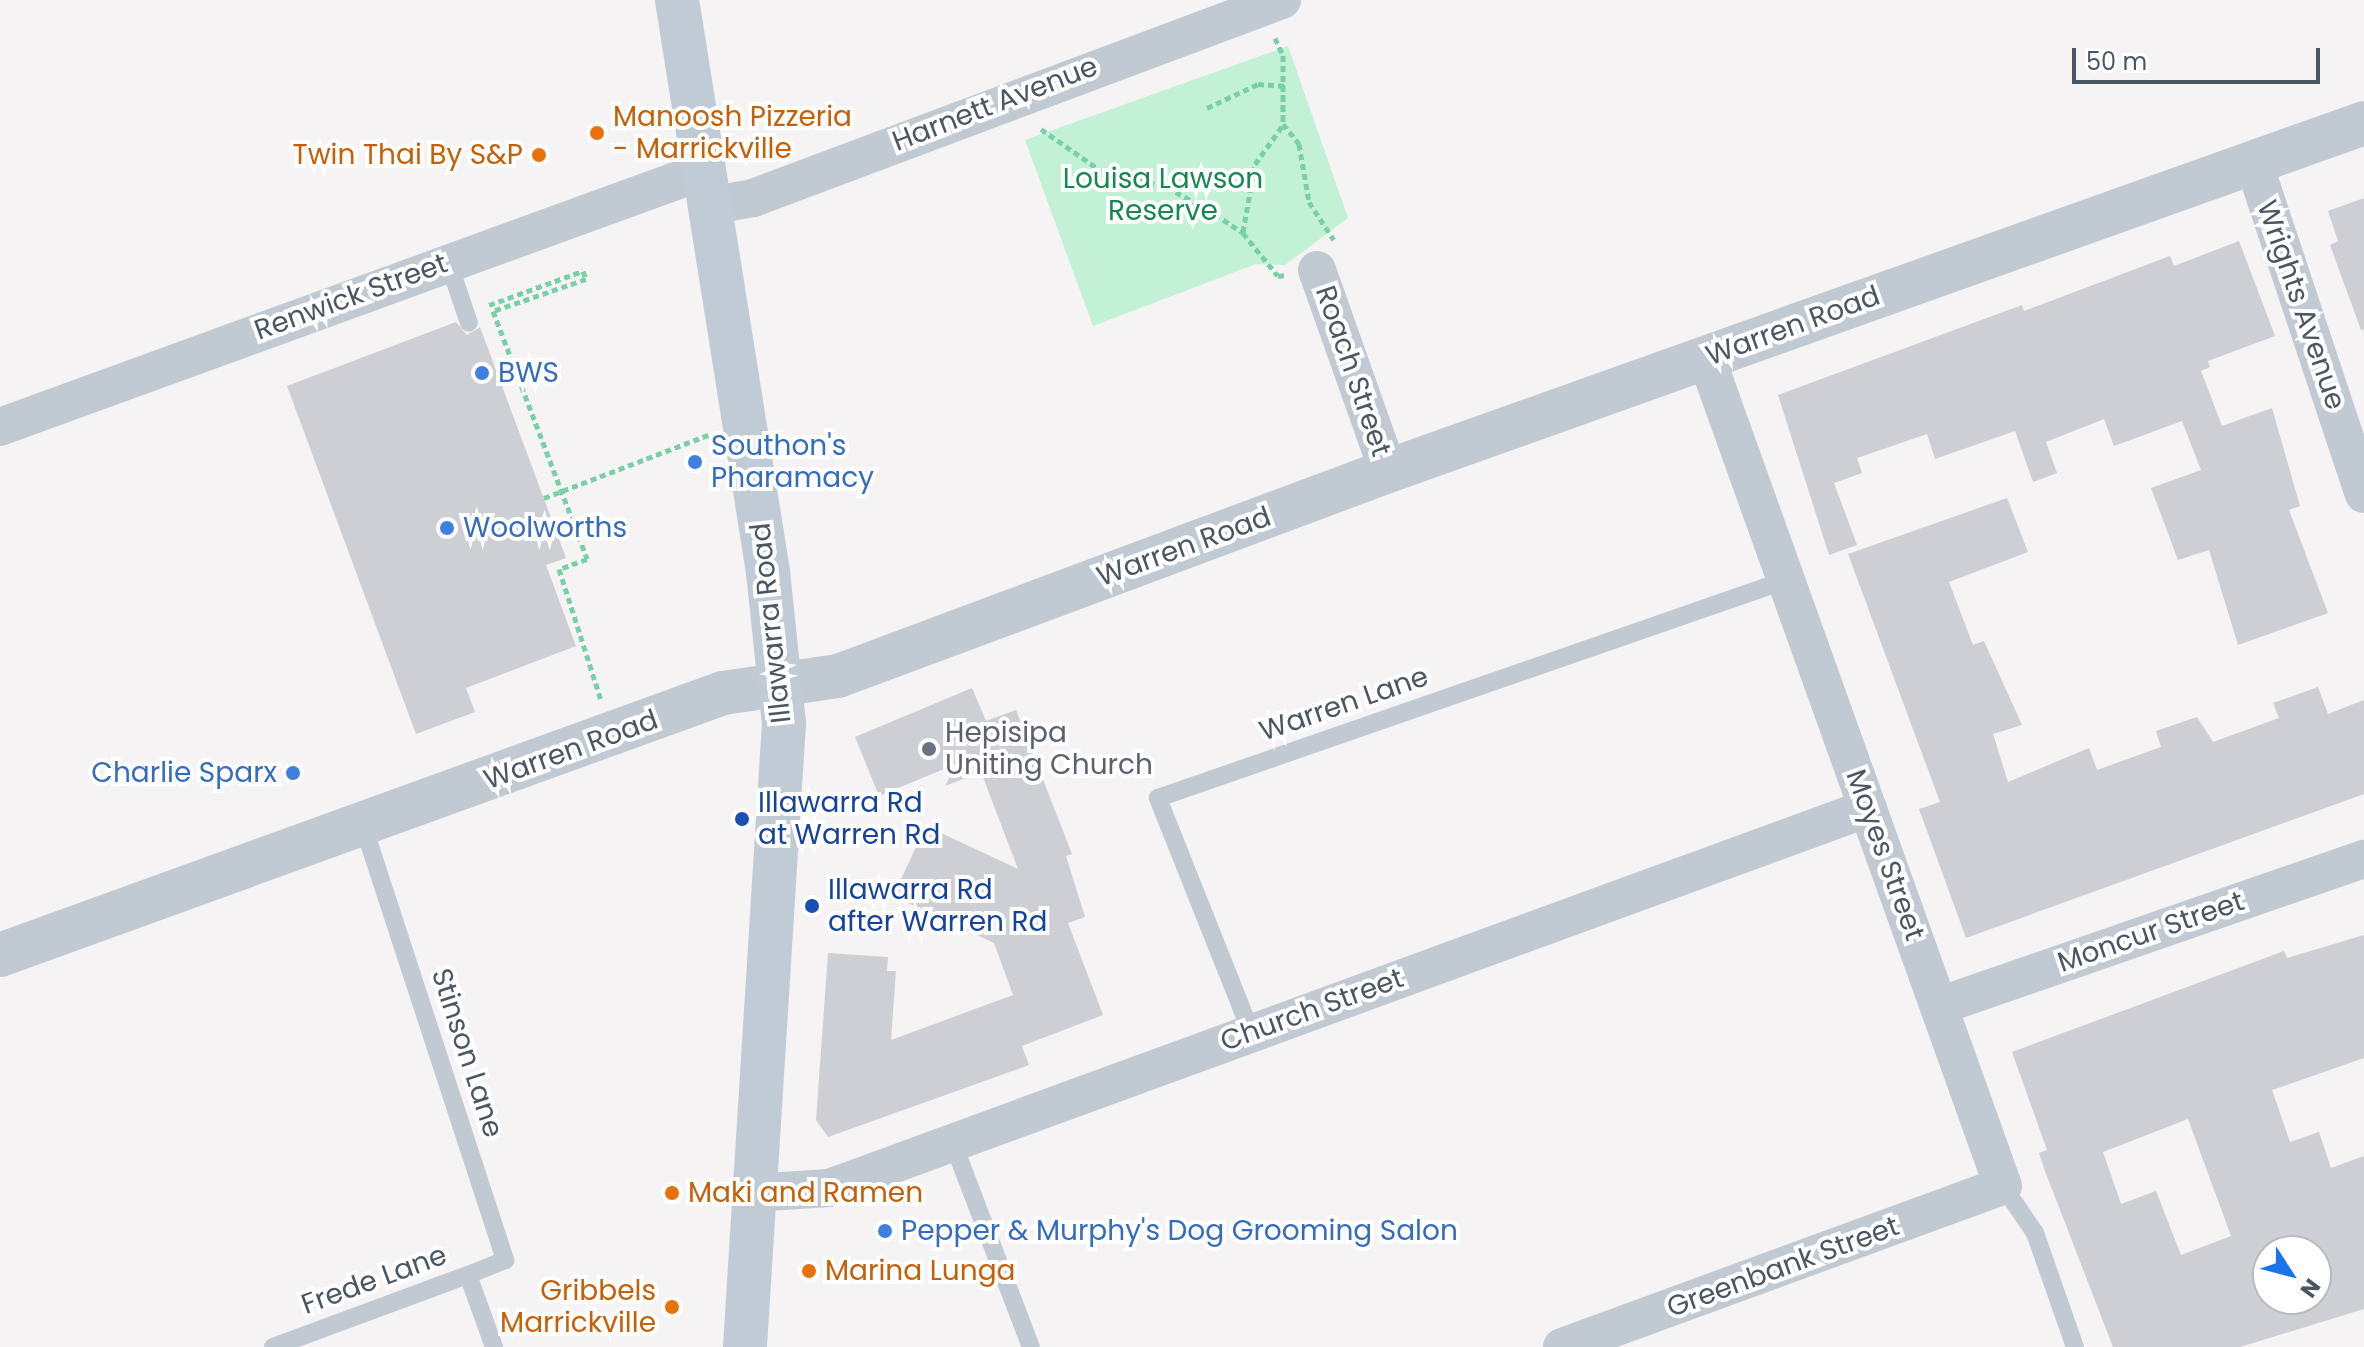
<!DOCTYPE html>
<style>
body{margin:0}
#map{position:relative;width:2364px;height:1347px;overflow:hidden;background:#f5f3f3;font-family:Poppins,sans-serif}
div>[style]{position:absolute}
.green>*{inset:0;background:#c3f1d5}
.building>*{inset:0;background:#cdcfd5}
.path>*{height:5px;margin-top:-2.5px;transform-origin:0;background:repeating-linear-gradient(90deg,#7ad0a6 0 6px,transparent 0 10px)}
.service>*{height:18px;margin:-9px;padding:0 9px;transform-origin:9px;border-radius:9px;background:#c1cad2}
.minor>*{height:38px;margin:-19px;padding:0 19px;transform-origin:19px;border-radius:19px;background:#c1cad2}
.tertiary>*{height:44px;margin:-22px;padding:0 22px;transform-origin:22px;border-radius:22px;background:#c1cad2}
.secondary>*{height:44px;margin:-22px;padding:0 22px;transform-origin:22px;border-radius:22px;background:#c1cbd6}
.dots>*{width:22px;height:22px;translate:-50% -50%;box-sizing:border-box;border:4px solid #fff;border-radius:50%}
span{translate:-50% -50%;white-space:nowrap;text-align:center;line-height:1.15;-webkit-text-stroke:8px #fff;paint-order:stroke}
.street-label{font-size:28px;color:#4a5661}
.food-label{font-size:28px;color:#c56008}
.left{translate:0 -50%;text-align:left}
.right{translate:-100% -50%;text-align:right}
.park-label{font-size:28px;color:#17864f}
.shop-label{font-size:28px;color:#366cbe}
.worship-label{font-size:28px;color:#5b616d}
.transit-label{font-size:28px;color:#164399}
.north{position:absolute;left:2252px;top:1235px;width:80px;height:80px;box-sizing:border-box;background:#fff;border:2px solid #b7bbc0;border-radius:50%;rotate:126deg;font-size:22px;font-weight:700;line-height:32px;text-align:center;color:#4a5661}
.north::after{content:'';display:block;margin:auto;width:28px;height:36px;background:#1a73e8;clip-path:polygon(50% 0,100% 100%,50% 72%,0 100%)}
.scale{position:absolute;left:2072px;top:48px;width:248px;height:36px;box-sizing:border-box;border:4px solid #4a5661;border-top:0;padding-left:10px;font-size:24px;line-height:28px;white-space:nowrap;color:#4a5661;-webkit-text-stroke:6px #fff;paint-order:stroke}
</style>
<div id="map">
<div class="green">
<div style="clip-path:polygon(1288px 46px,1348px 218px,1285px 265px,1256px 264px,1093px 326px,1025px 140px)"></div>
</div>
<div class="building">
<div style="clip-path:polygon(2364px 198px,2364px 329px,2361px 330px,2330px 245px,2338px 241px,2328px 211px)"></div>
<div style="clip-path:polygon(2239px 241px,2275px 336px,2208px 361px,2210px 367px,2201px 371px,2222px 426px,2272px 408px,2300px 506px,2289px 510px,2328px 613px,2238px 645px,2209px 550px,2178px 560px,2151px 488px,2201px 470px,2182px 421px,2114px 446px,2104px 419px,2046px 442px,2057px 473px,2033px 482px,2015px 431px,1935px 459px,1927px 434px,1857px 458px,1862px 473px,1834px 483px,1857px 545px,1829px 555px,1778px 395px,2022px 305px,2024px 311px,2170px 256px,2174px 266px)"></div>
<div style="clip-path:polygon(456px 322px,467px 335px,480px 327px,566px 558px,546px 565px,576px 646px,466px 688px,475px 712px,416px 734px,287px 386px)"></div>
<div style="clip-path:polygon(2007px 498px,2028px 552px,1949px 582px,1973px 645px,1984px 641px,2022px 725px,1993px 734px,2008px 782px,2089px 748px,2097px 770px,2161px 747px,2156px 731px,2197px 717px,2213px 742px,2279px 718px,2273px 703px,2318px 687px,2328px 714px,2364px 700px,2364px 794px,1966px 938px,1919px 809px,1940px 802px,1848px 554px)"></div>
<div style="clip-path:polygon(972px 688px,986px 721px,1016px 710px,1072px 854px,1066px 856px,1085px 917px,1068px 923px,1103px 1015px,1022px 1046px,1029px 1065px,828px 1137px,816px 1120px,828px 953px,888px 957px,887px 971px,896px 971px,891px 1040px,1013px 995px,994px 943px,893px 896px,926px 826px,1018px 869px,981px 772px,945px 786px,956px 764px,879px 796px,855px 737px)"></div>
<div style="clip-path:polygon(evenodd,2364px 935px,2364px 1058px,2272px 1090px,2290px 1142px,2319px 1132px,2331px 1168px,2364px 1156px,2364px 1309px,2240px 1347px,2113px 1347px,2045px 1171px,2039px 1153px,2047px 1150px,2012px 1052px,2284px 951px,2287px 958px,2364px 935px,2188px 1119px,2231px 1236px,2181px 1255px,2156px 1191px,2121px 1204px,2103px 1152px,2188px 1119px,2364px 935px,2268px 1251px,2316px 1251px,2316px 1299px,2268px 1299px,2268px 1251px)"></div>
</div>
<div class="path">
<div style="left:1275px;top:38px;width:19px;rotate:65deg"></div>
<div style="left:1283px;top:55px;width:69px;rotate:90deg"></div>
<div style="left:1283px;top:124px;width:26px;rotate:51deg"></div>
<div style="left:1299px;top:144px;width:59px;rotate:80.2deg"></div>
<div style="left:1309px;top:202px;width:45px;rotate:56.7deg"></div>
<div style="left:1207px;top:108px;width:56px;rotate:-25.2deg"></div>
<div style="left:1258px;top:84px;width:27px;rotate:4deg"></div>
<div style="left:1041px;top:129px;width:72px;rotate:34.8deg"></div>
<div style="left:1100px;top:170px;width:69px;rotate:14.2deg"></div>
<div style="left:1167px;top:187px;width:55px;rotate:29.4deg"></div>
<div style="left:1215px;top:214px;width:34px;rotate:34deg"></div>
<div style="left:1243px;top:233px;width:55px;rotate:50.9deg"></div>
<div style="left:1278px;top:276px;width:8px;rotate:-7deg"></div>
<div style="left:1243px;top:232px;width:69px;rotate:-80deg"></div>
<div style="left:1255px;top:164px;width:48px;rotate:-54.3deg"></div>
<div style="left:489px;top:305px;width:100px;rotate:-19.9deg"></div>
<div style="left:583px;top:271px;width:9px;rotate:69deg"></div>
<div style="left:586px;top:279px;width:98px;rotate:161deg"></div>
<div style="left:493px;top:311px;width:265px;rotate:69.2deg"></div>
<div style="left:587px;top:559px;width:30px;rotate:160deg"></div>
<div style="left:559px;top:569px;width:138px;rotate:72.2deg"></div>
<div style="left:544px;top:498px;width:176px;rotate:-21deg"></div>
</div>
<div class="service">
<div style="left:448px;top:261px;width:65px;rotate:71.3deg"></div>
<div style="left:363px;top:825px;width:458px;rotate:71.9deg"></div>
<div style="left:505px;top:1260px;width:40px;rotate:158deg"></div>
<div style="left:1251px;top:1032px;width:252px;rotate:-111.7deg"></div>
<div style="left:1158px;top:798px;width:665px;rotate:-19.14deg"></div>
<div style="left:953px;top:1143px;width:218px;rotate:69.1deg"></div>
<div style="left:2003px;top:1186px;width:57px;rotate:55.8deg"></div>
<div style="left:2035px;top:1233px;width:121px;rotate:70.7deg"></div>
<div style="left:273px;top:1347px;width:208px;rotate:-20.3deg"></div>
<div style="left:468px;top:1275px;width:77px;rotate:70.1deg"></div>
</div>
<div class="minor">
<div style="left:2253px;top:161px;width:351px;rotate:71.6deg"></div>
<div style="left:708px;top:206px;width:46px;rotate:-10.1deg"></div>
<div style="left:753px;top:198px;width:565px;rotate:-20.52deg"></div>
<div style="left:1317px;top:270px;width:213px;rotate:70.5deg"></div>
<div style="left:0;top:427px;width:748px;rotate:-20.01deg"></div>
<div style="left:1939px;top:1006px;width:450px;rotate:-19.1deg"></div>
<div style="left:753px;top:1193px;width:76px;rotate:-3.8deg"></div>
<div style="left:829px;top:1188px;width:1106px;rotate:-20.09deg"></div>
<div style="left:1562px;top:1347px;width:469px;rotate:-20.1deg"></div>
<div style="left:2003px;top:1186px;width:881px;rotate:-109.71deg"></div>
</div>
<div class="tertiary">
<div style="left:0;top:955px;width:769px;rotate:-19.92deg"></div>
<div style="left:723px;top:693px;width:116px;rotate:-8.4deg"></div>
<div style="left:838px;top:676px;width:587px;rotate:-20.44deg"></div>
<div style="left:1388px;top:471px;width:1036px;rotate:-19.62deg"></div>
</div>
<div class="secondary">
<div style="left:677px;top:0;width:579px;rotate:80.96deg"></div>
<div style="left:768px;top:572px;width:152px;rotate:84deg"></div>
<div style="left:784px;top:723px;width:625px;rotate:93.58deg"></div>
</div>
<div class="dots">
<div style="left:597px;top:133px;background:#e8710a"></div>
<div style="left:539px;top:155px;background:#e8710a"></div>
<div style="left:482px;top:373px;background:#3f7fe0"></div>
<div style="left:695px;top:462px;background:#3f7fe0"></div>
<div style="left:447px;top:528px;background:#3f7fe0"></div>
<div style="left:929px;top:749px;background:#6b7280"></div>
<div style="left:293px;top:773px;background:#3f7fe0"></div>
<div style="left:742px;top:819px;background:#1a4fb4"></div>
<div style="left:812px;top:906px;background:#1a4fb4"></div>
<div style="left:672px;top:1193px;background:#e8710a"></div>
<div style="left:885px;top:1231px;background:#3f7fe0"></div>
<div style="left:809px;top:1271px;background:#e8710a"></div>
<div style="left:672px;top:1307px;background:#e8710a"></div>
</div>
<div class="street-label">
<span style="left:995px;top:104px;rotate:-21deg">Harnett Avenue</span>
<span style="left:351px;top:297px;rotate:-20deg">Renwick Street</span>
<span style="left:2301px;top:305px;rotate:71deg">Wrights Avenue</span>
<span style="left:1793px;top:326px;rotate:-20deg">Warren Road</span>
<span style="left:1353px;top:371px;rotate:71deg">Roach Street</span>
<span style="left:1184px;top:547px;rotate:-20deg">Warren Road</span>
<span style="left:771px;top:623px;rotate:-96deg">Illawarra Road</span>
<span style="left:1344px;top:704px;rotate:-19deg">Warren Lane</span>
<span style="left:571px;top:750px;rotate:-20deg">Warren Road</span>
<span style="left:1885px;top:855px;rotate:70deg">Moyes Street</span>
<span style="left:2151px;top:932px;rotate:-19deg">Moncur Street</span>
<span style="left:1312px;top:1010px;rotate:-20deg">Church Street</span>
<span style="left:467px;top:1053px;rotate:72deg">Stinson Lane</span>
<span style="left:1783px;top:1267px;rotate:-20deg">Greenbank Street</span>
<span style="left:374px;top:1280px;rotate:-20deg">Frede Lane</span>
</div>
<div class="food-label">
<span class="left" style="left:613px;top:133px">Manoosh Pizzeria<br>- Marrickville</span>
<span class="right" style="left:523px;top:155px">Twin Thai By S&amp;P</span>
<span class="left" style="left:688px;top:1193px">Maki and Ramen</span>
<span class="left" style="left:825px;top:1271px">Marina Lunga</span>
<span class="right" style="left:656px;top:1307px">Gribbels<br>Marrickville</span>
</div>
<div class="park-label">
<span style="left:1163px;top:195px">Louisa Lawson<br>Reserve</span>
</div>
<div class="shop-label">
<span class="left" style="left:498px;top:373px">BWS</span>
<span class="left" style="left:711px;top:462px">Southon's<br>Pharamacy</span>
<span class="left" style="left:463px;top:528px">Woolworths</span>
<span class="right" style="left:277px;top:773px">Charlie Sparx</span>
<span class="left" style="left:901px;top:1231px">Pepper &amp; Murphy's Dog Grooming Salon</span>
</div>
<div class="worship-label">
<span class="left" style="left:945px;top:749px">Hepisipa<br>Uniting Church</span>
</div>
<div class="transit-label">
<span class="left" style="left:758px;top:819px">Illawarra Rd<br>at Warren Rd</span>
<span class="left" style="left:828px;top:906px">Illawarra Rd<br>after Warren Rd</span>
</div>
<div class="north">N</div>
<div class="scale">50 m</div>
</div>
